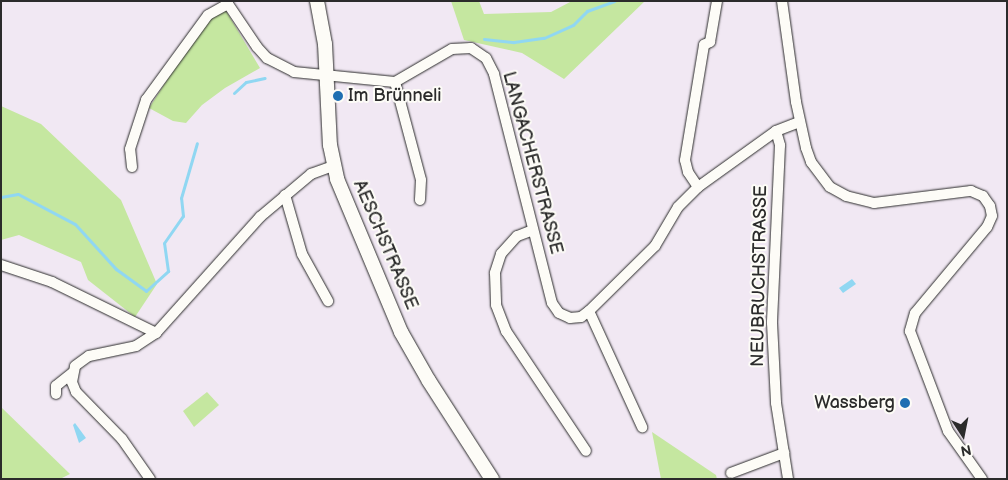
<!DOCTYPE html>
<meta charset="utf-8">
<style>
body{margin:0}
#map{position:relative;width:1008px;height:480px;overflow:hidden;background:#f1e8f3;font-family:"Balsamiq Sans",sans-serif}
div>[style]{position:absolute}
.green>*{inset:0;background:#c5e7a0}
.water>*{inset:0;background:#90d7f2}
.stream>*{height:3px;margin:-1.5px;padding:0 1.5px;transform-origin:1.5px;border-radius:1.5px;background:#90d7f2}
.roads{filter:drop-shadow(0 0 1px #2b2b2b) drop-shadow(0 0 1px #2b2b2b)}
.street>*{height:10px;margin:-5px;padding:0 5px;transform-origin:5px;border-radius:5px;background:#fdfcf7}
.secondary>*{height:14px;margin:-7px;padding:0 7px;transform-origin:7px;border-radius:7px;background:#fdfcf7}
.dots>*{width:14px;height:14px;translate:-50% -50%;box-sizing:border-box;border:2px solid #fdfcf7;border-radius:50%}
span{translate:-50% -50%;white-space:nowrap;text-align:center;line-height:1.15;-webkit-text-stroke:4px #fdfcf7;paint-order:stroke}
.poi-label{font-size:18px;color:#2b2b2b}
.left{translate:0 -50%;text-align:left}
.right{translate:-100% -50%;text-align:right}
.street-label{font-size:18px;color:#2b2b2b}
.frame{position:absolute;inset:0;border:2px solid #2b2b2b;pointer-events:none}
.north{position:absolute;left:938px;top:410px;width:50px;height:50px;-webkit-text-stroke:4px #fdfcf7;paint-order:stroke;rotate:169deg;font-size:14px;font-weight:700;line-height:20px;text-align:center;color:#2b2b2b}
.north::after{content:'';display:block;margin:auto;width:18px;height:22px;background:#2b2b2b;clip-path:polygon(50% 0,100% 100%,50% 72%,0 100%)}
</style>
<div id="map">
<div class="green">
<div style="clip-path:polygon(451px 1px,479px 1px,484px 14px,551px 12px,572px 1px,645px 1px,564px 79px,522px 53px,464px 40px)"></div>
<div style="clip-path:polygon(225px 9px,260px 68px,225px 88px,202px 105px,186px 123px,173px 121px,149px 108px,207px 18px)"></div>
<div style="clip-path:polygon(1px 106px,41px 124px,121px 200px,157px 284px,135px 317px,88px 280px,81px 262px,19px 235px,1px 240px)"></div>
<div style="clip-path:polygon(207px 392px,219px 405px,194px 427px,183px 411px)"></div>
<div style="clip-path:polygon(1px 407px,70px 474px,60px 479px,1px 479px)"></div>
<div style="clip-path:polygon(652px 432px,716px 475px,717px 479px,661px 479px)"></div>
</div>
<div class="water">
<div style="clip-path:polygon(852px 279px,856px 284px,843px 293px,839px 288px)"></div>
<div style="clip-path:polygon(75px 423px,86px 438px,79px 443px,73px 425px)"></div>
</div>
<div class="stream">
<div style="left:484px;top:39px;width:30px;rotate:6deg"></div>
<div style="left:514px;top:42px;width:30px;rotate:-8deg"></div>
<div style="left:544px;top:38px;width:32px;rotate:-24deg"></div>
<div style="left:573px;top:25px;width:20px;rotate:-45deg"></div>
<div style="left:587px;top:11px;width:29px;rotate:-20deg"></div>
<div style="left:234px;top:93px;width:16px;rotate:-43deg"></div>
<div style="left:246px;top:82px;width:19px;rotate:-12deg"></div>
<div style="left:1px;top:197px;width:17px;rotate:-10deg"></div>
<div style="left:18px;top:194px;width:64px;rotate:27.8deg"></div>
<div style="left:75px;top:224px;width:61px;rotate:47.7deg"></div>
<div style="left:116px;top:269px;width:37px;rotate:36deg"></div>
<div style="left:146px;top:291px;width:30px;rotate:-42deg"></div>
<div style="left:168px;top:271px;width:28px;rotate:-98deg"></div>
<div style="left:164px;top:243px;width:33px;rotate:-55deg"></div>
<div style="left:183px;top:216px;width:18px;rotate:-96deg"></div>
<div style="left:181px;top:198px;width:57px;rotate:-73.8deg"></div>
</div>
<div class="roads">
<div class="street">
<div style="left:226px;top:1px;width:55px;rotate:56deg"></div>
<div style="left:257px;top:47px;width:15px;rotate:48deg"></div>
<div style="left:267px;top:58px;width:30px;rotate:27deg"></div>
<div style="left:294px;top:72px;width:101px;rotate:5.7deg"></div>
<div style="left:395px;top:82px;width:66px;rotate:-30.1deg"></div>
<div style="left:452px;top:49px;width:19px;rotate:-3deg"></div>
<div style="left:471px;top:48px;width:18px;rotate:34deg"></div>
<div style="left:486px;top:58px;width:18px;rotate:63deg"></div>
<div style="left:494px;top:74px;width:236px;rotate:75.8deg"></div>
<div style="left:552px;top:303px;width:12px;rotate:55deg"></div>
<div style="left:559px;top:313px;width:12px;rotate:24deg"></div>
<div style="left:570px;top:318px;width:11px;rotate:-5deg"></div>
<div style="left:581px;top:317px;width:10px;rotate:-37deg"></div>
<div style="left:589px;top:311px;width:93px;rotate:-44.6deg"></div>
<div style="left:655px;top:246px;width:45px;rotate:-59.5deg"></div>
<div style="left:678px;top:207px;width:28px;rotate:-45deg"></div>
<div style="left:698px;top:187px;width:96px;rotate:-35.7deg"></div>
<div style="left:776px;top:131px;width:25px;rotate:-21deg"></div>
<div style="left:782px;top:1px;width:102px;rotate:82.1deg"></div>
<div style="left:796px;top:102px;width:47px;rotate:77.7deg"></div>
<div style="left:806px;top:148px;width:15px;rotate:70deg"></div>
<div style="left:811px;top:162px;width:31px;rotate:53deg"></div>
<div style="left:830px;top:187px;width:18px;rotate:29deg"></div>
<div style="left:846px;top:196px;width:29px;rotate:14deg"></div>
<div style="left:874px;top:203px;width:98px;rotate:-7.1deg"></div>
<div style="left:971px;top:191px;width:13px;rotate:23deg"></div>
<div style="left:983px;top:196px;width:12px;rotate:55deg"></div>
<div style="left:990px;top:206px;width:10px;rotate:79deg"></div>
<div style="left:992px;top:216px;width:12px;rotate:114deg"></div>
<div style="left:987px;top:227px;width:112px;rotate:129.9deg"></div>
<div style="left:915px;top:313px;width:19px;rotate:106deg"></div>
<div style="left:910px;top:331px;width:107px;rotate:69.2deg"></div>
<div style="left:948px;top:431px;width:59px;rotate:54.7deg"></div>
<div style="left:395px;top:82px;width:101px;rotate:75.1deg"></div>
<div style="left:421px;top:180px;width:20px;rotate:93deg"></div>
<div style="left:776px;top:131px;width:15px;rotate:74deg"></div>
<div style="left:780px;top:145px;width:178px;rotate:92.6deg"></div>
<div style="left:772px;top:323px;width:80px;rotate:87.1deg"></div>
<div style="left:776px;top:403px;width:77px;rotate:81deg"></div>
<div style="left:132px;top:167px;width:18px;rotate:-96deg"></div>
<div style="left:130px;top:149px;width:52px;rotate:-71.9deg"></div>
<div style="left:146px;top:100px;width:105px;rotate:-53.9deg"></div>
<div style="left:208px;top:15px;width:23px;rotate:-29deg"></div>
<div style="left:698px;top:187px;width:18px;rotate:-124deg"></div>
<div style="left:688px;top:172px;width:12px;rotate:-104deg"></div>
<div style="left:685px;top:160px;width:117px;rotate:-80.6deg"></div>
<div style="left:704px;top:45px;width:7px;rotate:-27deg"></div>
<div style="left:710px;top:42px;width:42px;rotate:-80.3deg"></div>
<div style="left:285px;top:195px;width:61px;rotate:73.9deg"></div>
<div style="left:302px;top:254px;width:54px;rotate:61deg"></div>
<div style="left:533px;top:230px;width:17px;rotate:159deg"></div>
<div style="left:517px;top:236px;width:24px;rotate:132deg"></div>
<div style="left:501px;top:254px;width:20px;rotate:108deg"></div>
<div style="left:495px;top:273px;width:32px;rotate:88deg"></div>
<div style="left:496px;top:305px;width:28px;rotate:69deg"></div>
<div style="left:506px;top:331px;width:144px;rotate:56.3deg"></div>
<div style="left:1px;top:265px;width:54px;rotate:18.4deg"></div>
<div style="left:52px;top:282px;width:116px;rotate:26.1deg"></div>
<div style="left:589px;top:311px;width:128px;rotate:65.4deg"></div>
<div style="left:56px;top:394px;width:8px;rotate:-90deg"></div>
<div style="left:56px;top:386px;width:21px;rotate:-39deg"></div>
<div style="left:731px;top:473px;width:57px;rotate:-20.7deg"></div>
<div style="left:150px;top:479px;width:49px;rotate:-125deg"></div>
<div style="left:122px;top:439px;width:66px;rotate:-134.4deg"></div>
<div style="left:76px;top:392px;width:11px;rotate:-112deg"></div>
<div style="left:72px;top:382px;width:16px;rotate:-79deg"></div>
<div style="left:75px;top:366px;width:17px;rotate:-36deg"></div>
<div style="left:89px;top:356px;width:48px;rotate:-12deg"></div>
<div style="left:136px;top:346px;width:24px;rotate:-33deg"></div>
<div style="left:156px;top:333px;width:156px;rotate:-48.1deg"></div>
<div style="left:260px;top:217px;width:67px;rotate:-40.1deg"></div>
<div style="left:311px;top:174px;width:23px;rotate:-20deg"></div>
</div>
<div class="secondary">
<div style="left:317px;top:1px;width:44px;rotate:79.5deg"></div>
<div style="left:325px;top:44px;width:101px;rotate:87.2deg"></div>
<div style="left:330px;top:145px;width:35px;rotate:78deg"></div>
<div style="left:337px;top:179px;width:166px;rotate:67.3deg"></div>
<div style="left:401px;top:332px;width:56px;rotate:60.3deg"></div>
<div style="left:429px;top:381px;width:117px;rotate:57.3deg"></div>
</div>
</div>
<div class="dots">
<div style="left:338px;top:96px;background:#1f6fb2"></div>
<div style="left:905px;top:403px;background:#1f6fb2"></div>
</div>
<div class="poi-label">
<span class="left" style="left:348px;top:96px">Im Brünneli</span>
<span class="right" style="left:895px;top:403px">Wassberg</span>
</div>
<div class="street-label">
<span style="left:532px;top:163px;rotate:75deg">LANGACHERSTRASSE</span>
<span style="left:385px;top:245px;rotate:67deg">AESCHSTRASSE</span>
<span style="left:760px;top:276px;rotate:-89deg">NEUBRUCHSTRASSE</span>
</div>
<div class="frame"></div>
<div class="north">N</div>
</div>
